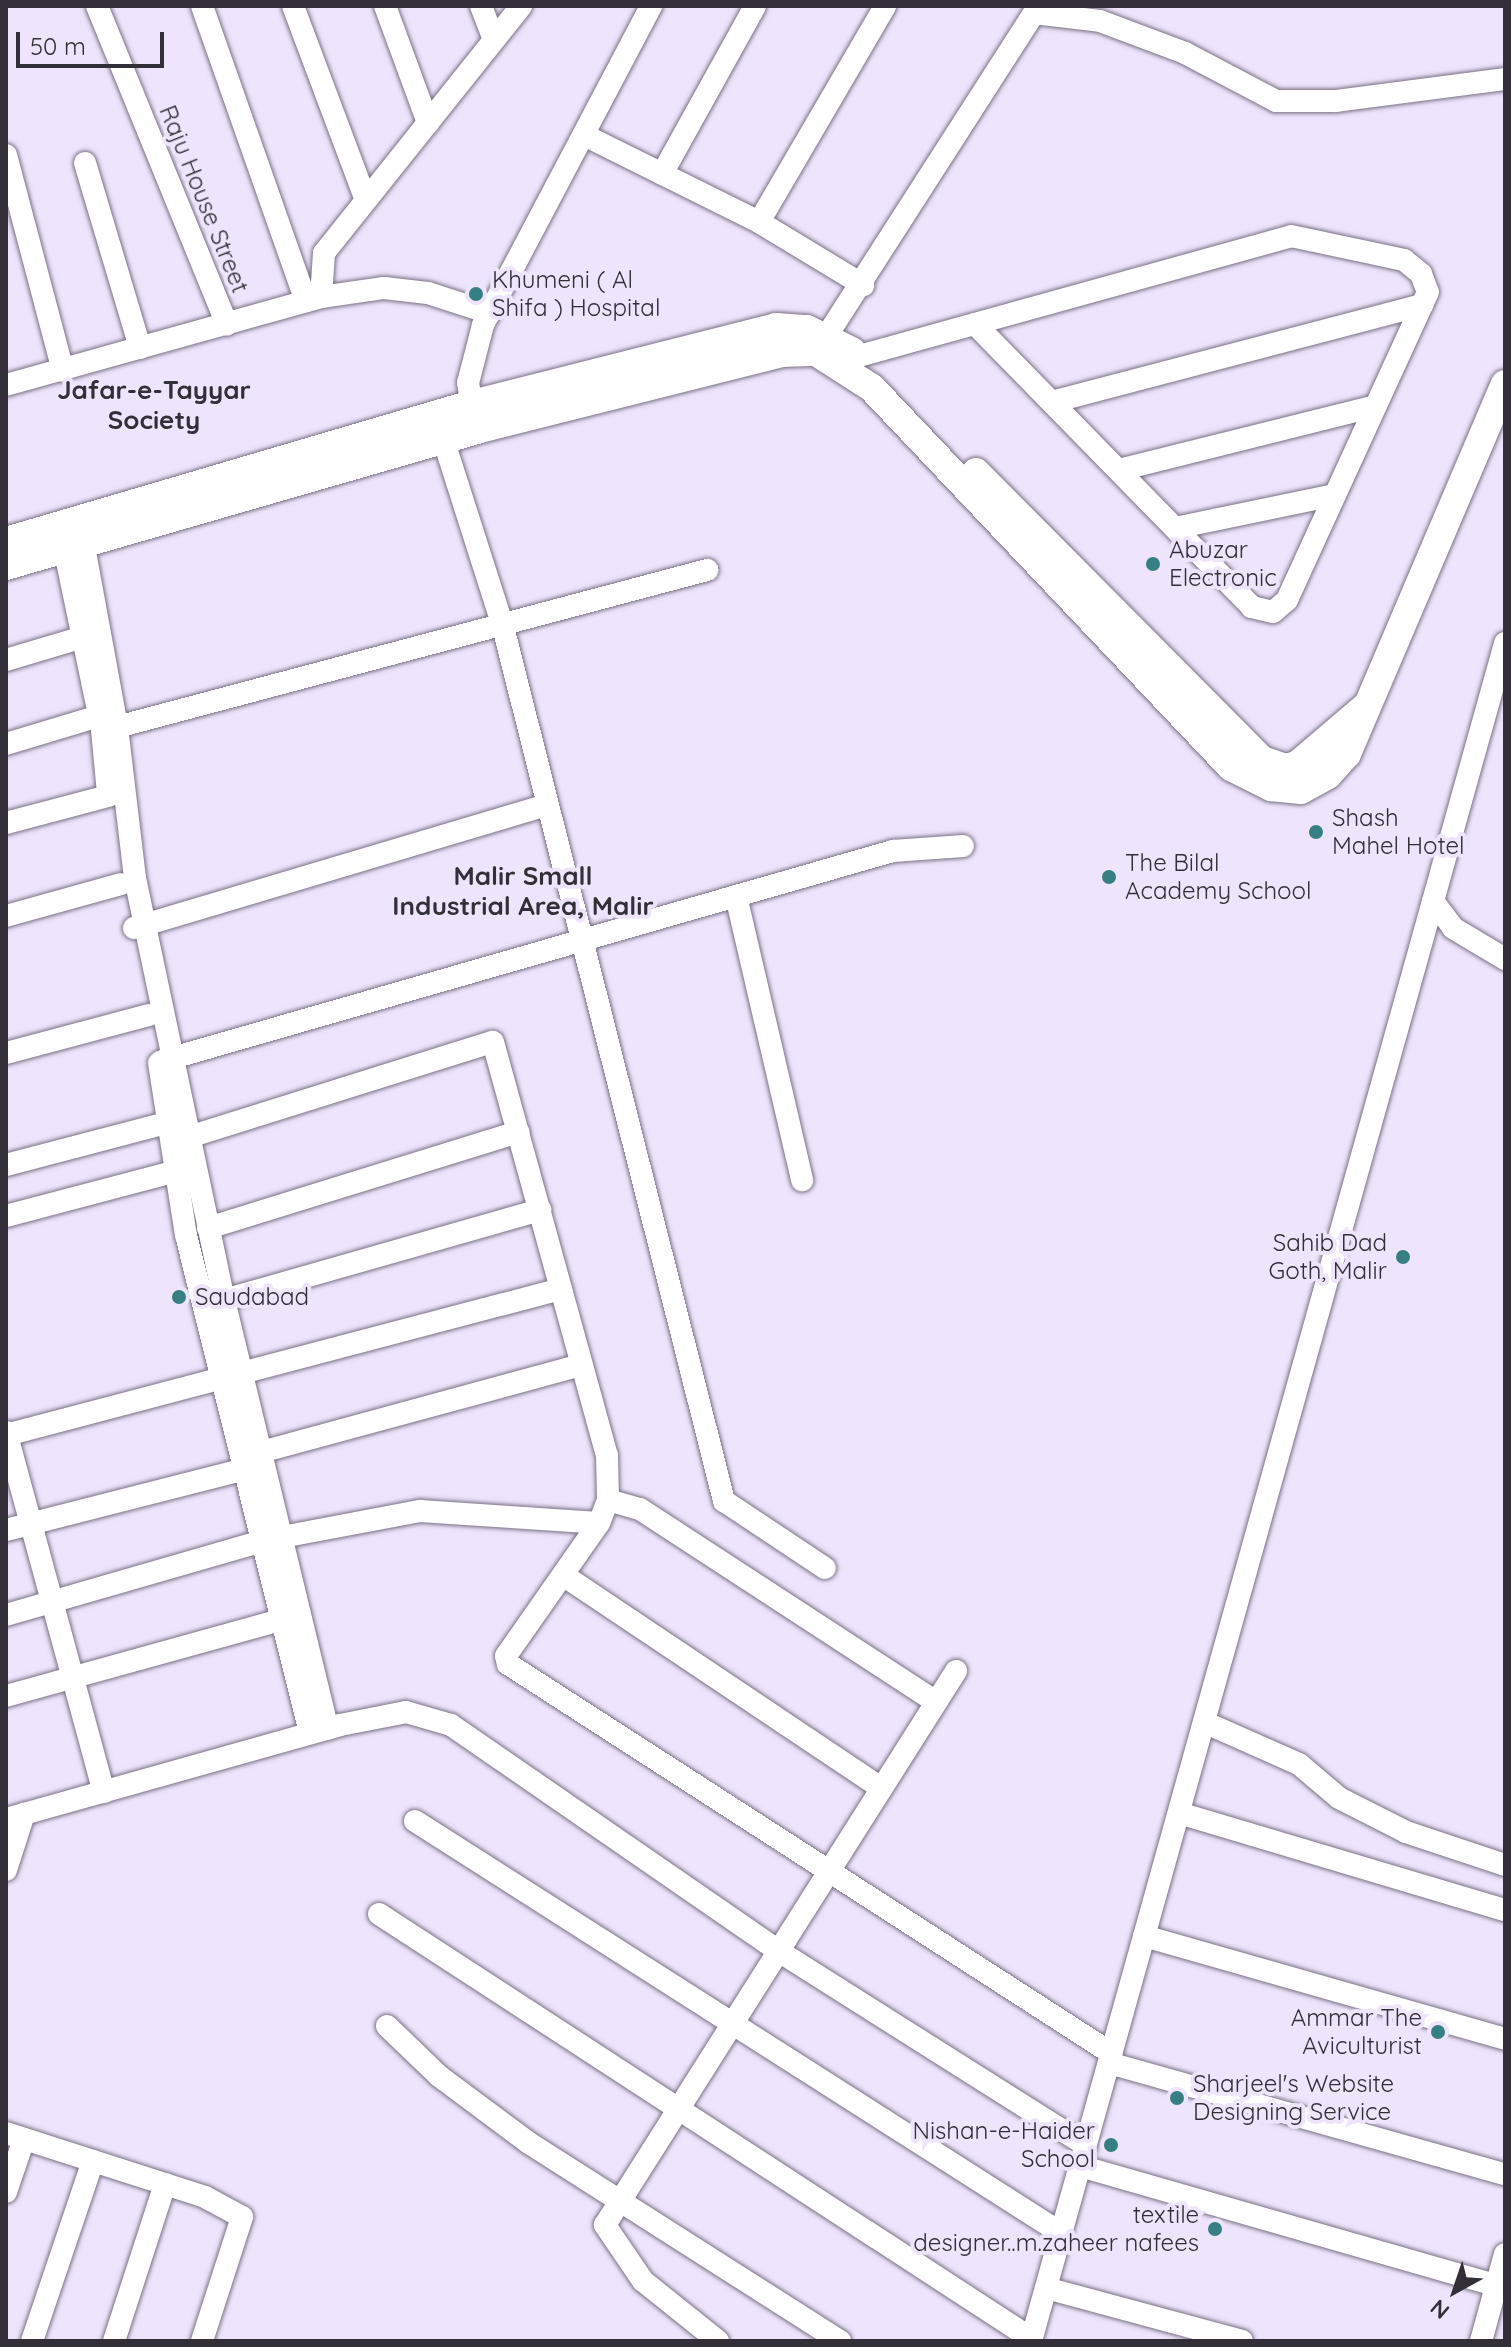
<!DOCTYPE html>
<style>
body{margin:0}
#map{position:relative;width:1511px;height:2347px;overflow:hidden;background:#eee4fc;font-family:Quicksand,sans-serif}
div>[style]{position:absolute}
.roads{filter:drop-shadow(0 0 2px #7a7185) drop-shadow(0 0 2px #7a7185)}
.minor>*{height:22px;margin:-11px;padding:0 11px;transform-origin:11px;border-radius:11px;background:#fff}
.major>*{height:28px;margin:-14px;padding:0 14px;transform-origin:14px;border-radius:14px;background:#fff}
.dots>*{width:22px;height:22px;translate:-50% -50%;box-sizing:border-box;border:4px solid #eee4fc;border-radius:50%}
span{translate:-50% -50%;white-space:nowrap;text-align:center;line-height:1.15;-webkit-text-stroke:8px #eee4fc;paint-order:stroke}
.street-label{font-size:24px;color:#322f38}
.poi-label{font-size:24px;color:#322f38}
.left{translate:0 -50%;text-align:left}
.right{translate:-100% -50%;text-align:right}
.neighbourhood-label{font-size:26px;color:#322f38;font-weight:700}
.frame{position:absolute;inset:0;border:8px solid #322f38;pointer-events:none}
.north{position:absolute;left:1415px;top:2251px;width:80px;height:80px;-webkit-text-stroke:6px #eee4fc;paint-order:stroke;rotate:220deg;font-size:22px;font-weight:700;line-height:32px;text-align:center;color:#322f38}
.north::after{content:'';display:block;margin:auto;width:28px;height:36px;background:#322f38;clip-path:polygon(50% 0,100% 100%,50% 72%,0 100%)}
.scale{position:absolute;left:16px;top:32px;width:148px;height:36px;box-sizing:border-box;border:4px solid #322f38;border-top:0;padding-left:10px;font-size:24px;line-height:28px;white-space:nowrap;color:#322f38;-webkit-text-stroke:6px #eee4fc;paint-order:stroke}
</style>
<div id="map">
<div class="roads">
<div class="minor">
<div style="left:97px;top:6px;width:344px;rotate:67.8deg"></div>
<div style="left:202px;top:6px;width:313px;rotate:70.6deg"></div>
<div style="left:293px;top:6px;width:207px;rotate:69.4deg"></div>
<div style="left:385px;top:6px;width:125px;rotate:69.8deg"></div>
<div style="left:481px;top:6px;width:36px;rotate:69deg"></div>
<div style="left:586px;top:136px;width:193px;rotate:26.4deg"></div>
<div style="left:759px;top:222px;width:122px;rotate:31.2deg"></div>
<div style="left:6px;top:155px;width:223px;rotate:75.2deg"></div>
<div style="left:85px;top:163px;width:193px;rotate:73.4deg"></div>
<div style="left:662px;top:174px;width:192px;rotate:-61deg"></div>
<div style="left:759px;top:222px;width:250px;rotate:-59.7deg"></div>
<div style="left:321px;top:297px;width:44px;rotate:-86.1deg"></div>
<div style="left:324px;top:253px;width:316px;rotate:-51.4deg"></div>
<div style="left:817px;top:351px;width:402px;rotate:-57.3deg"></div>
<div style="left:1034px;top:13px;width:66px;rotate:6.9deg"></div>
<div style="left:1100px;top:21px;width:91px;rotate:20.6deg"></div>
<div style="left:1185px;top:53px;width:103px;rotate:27.8deg"></div>
<div style="left:1276px;top:101px;width:60px"></div>
<div style="left:1336px;top:101px;width:170px;rotate:-7.4deg"></div>
<div style="left:859px;top:356px;width:448px;rotate:-15.5deg"></div>
<div style="left:1291px;top:236px;width:116px;rotate:12deg"></div>
<div style="left:1404px;top:260px;width:22px;rotate:39deg"></div>
<div style="left:1421px;top:274px;width:19px;rotate:69deg"></div>
<div style="left:1428px;top:292px;width:339px;rotate:114.6deg"></div>
<div style="left:1287px;top:600px;width:18px;rotate:139deg"></div>
<div style="left:1273px;top:612px;width:22px;rotate:-167deg"></div>
<div style="left:1252px;top:607px;width:396px;rotate:-134.4deg"></div>
<div style="left:6px;top:385px;width:327px;rotate:-15.6deg"></div>
<div style="left:321px;top:297px;width:64px;rotate:-8.1deg"></div>
<div style="left:384px;top:288px;width:44px;rotate:6.5deg"></div>
<div style="left:428px;top:293px;width:65px;rotate:17.9deg"></div>
<div style="left:1052px;top:402px;width:383px;rotate:-14.7deg"></div>
<div style="left:474px;top:417px;width:35px;rotate:-100deg"></div>
<div style="left:468px;top:383px;width:60px;rotate:-75.5deg"></div>
<div style="left:483px;top:325px;width:361px;rotate:-62.2deg"></div>
<div style="left:439px;top:426px;width:207px;rotate:72.3deg"></div>
<div style="left:502px;top:623px;width:906px;rotate:75.81deg"></div>
<div style="left:724px;top:1501px;width:121px;rotate:33.6deg"></div>
<div style="left:1119px;top:470px;width:264px;rotate:-14deg"></div>
<div style="left:1175px;top:528px;width:163px;rotate:-11.7deg"></div>
<div style="left:81px;top:530px;width:200px;rotate:79.6deg"></div>
<div style="left:117px;top:727px;width:152px;rotate:83.2deg"></div>
<div style="left:135px;top:878px;width:431px;rotate:78.1deg"></div>
<div style="left:224px;top:1300px;width:441px;rotate:76.4deg"></div>
<div style="left:61px;top:533px;width:201px;rotate:78.2deg"></div>
<div style="left:102px;top:730px;width:64px;rotate:84.6deg"></div>
<div style="left:6px;top:660px;width:80px;rotate:-16.6deg"></div>
<div style="left:117px;top:727px;width:611px;rotate:-14.9deg"></div>
<div style="left:6px;top:744px;width:97px;rotate:-16.8deg"></div>
<div style="left:6px;top:823px;width:106px;rotate:-14.8deg"></div>
<div style="left:736px;top:896px;width:292px;rotate:76.9deg"></div>
<div style="left:1433px;top:901px;width:34px;rotate:53deg"></div>
<div style="left:1453px;top:928px;width:61px;rotate:30.8deg"></div>
<div style="left:6px;top:916px;width:119px;rotate:-15.5deg"></div>
<div style="left:134px;top:928px;width:431px;rotate:-16.6deg"></div>
<div style="left:6px;top:1053px;width:148px;rotate:-14.9deg"></div>
<div style="left:162px;top:1061px;width:761px;rotate:-16.03deg"></div>
<div style="left:893px;top:851px;width:70px;rotate:-4.1deg"></div>
<div style="left:159px;top:1063px;width:174px;rotate:81.1deg"></div>
<div style="left:186px;top:1235px;width:513px;rotate:76.02deg"></div>
<div style="left:189px;top:1137px;width:318px;rotate:-17.4deg"></div>
<div style="left:493px;top:1042px;width:428px;rotate:74.6deg"></div>
<div style="left:607px;top:1455px;width:45px;rotate:88.7deg"></div>
<div style="left:608px;top:1500px;width:25px;rotate:111deg"></div>
<div style="left:599px;top:1523px;width:162px;rotate:125deg"></div>
<div style="left:506px;top:1656px;width:8px;rotate:76deg"></div>
<div style="left:508px;top:1664px;width:718px;rotate:32.83deg"></div>
<div style="left:6px;top:1165px;width:170px;rotate:-14.7deg"></div>
<div style="left:6px;top:1216px;width:176px;rotate:-14.8deg"></div>
<div style="left:208px;top:1228px;width:325px;rotate:-17.2deg"></div>
<div style="left:224px;top:1300px;width:329px;rotate:-15.9deg"></div>
<div style="left:6px;top:1432px;width:373px;rotate:74.8deg"></div>
<div style="left:6px;top:1435px;width:574px;rotate:-14.74deg"></div>
<div style="left:261px;top:1452px;width:332px;rotate:-15.2deg"></div>
<div style="left:608px;top:1500px;width:33px;rotate:16deg"></div>
<div style="left:640px;top:1509px;width:353px;rotate:33.1deg"></div>
<div style="left:6px;top:1530px;width:248px;rotate:-14.3deg"></div>
<div style="left:563px;top:1575px;width:383px;rotate:33.8deg"></div>
<div style="left:6px;top:1615px;width:271px;rotate:-16.1deg"></div>
<div style="left:266px;top:1540px;width:157px;rotate:-10.7deg"></div>
<div style="left:420px;top:1511px;width:179px;rotate:3.8deg"></div>
<div style="left:6px;top:1696px;width:288px;rotate:-15.5deg"></div>
<div style="left:1204px;top:1722px;width:104px;rotate:23.9deg"></div>
<div style="left:1299px;top:1764px;width:52px;rotate:40.4deg"></div>
<div style="left:1339px;top:1798px;width:75px;rotate:26.9deg"></div>
<div style="left:1406px;top:1832px;width:104px;rotate:18.4deg"></div>
<div style="left:1179px;top:1813px;width:340px;rotate:16.6deg"></div>
<div style="left:6px;top:1819px;width:347px;rotate:-15.7deg"></div>
<div style="left:340px;top:1725px;width:67px;rotate:-11.1deg"></div>
<div style="left:406px;top:1712px;width:47px;rotate:16.1deg"></div>
<div style="left:451px;top:1725px;width:396px;rotate:34.6deg"></div>
<div style="left:777px;top:1950px;width:365px;rotate:32.3deg"></div>
<div style="left:415px;top:1821px;width:766px;rotate:32.53deg"></div>
<div style="left:6px;top:1870px;width:59px;rotate:-72.2deg"></div>
<div style="left:379px;top:1914px;width:779px;rotate:33.06deg"></div>
<div style="left:1144px;top:1936px;width:375px;rotate:15.9deg"></div>
<div style="left:387px;top:2026px;width:72px;rotate:43.9deg"></div>
<div style="left:439px;top:2076px;width:112px;rotate:36.7deg"></div>
<div style="left:529px;top:2143px;width:369px;rotate:32.5deg"></div>
<div style="left:1109px;top:2063px;width:411px;rotate:15.7deg"></div>
<div style="left:6px;top:2133px;width:209px;rotate:17.8deg"></div>
<div style="left:205px;top:2197px;width:42px;rotate:28.4deg"></div>
<div style="left:242px;top:2217px;width:130px;rotate:107.9deg"></div>
<div style="left:1080px;top:2166px;width:442px;rotate:16deg"></div>
<div style="left:6px;top:2192px;width:56px;rotate:-71.2deg"></div>
<div style="left:1046px;top:2288px;width:203px;rotate:15.1deg"></div>
<div style="left:32px;top:2341px;width:190px;rotate:-71.3deg"></div>
<div style="left:114px;top:2341px;width:165px;rotate:-72deg"></div>
<div style="left:718px;top:2341px;width:96px;rotate:-141.3deg"></div>
<div style="left:643px;top:2281px;width:68px;rotate:-124.2deg"></div>
<div style="left:605px;top:2225px;width:656px;rotate:-57.64deg"></div>
<div style="left:1031px;top:2341px;width:1763px;rotate:-74.4deg"></div>
<div style="left:1481px;top:2341px;width:90px;rotate:-74.6deg"></div>
</div>
<div class="major">
<div style="left:976px;top:472px;width:406px;rotate:45.2deg"></div>
<div style="left:1262px;top:760px;width:24px;rotate:19deg"></div>
<div style="left:1285px;top:768px;width:12px;rotate:-14deg"></div>
<div style="left:1297px;top:765px;width:88px;rotate:-40.4deg"></div>
<div style="left:6px;top:541px;width:486px;rotate:-16.4deg"></div>
<div style="left:472px;top:404px;width:314px;rotate:-14.2deg"></div>
<div style="left:776px;top:327px;width:31px;rotate:4deg"></div>
<div style="left:807px;top:329px;width:50px;rotate:26.1deg"></div>
<div style="left:6px;top:566px;width:489px;rotate:-16.1deg"></div>
<div style="left:476px;top:430px;width:316px;rotate:-14.1deg"></div>
<div style="left:782px;top:353px;width:34px;rotate:-2deg"></div>
<div style="left:816px;top:352px;width:67px;rotate:32.7deg"></div>
<div style="left:872px;top:388px;width:522px;rotate:46.55deg"></div>
<div style="left:1231px;top:767px;width:45px;rotate:26.6deg"></div>
<div style="left:1271px;top:787px;width:30px;rotate:6deg"></div>
<div style="left:1301px;top:790px;width:31px;rotate:-29deg"></div>
<div style="left:1328px;top:775px;width:28px;rotate:-48deg"></div>
<div style="left:1347px;top:754px;width:402px;rotate:-66.9deg"></div>
</div>
</div>
<div class="dots">
<div style="left:476px;top:294px;background:#367f83"></div>
<div style="left:1153px;top:564px;background:#367f83"></div>
<div style="left:1316px;top:832px;background:#367f83"></div>
<div style="left:1109px;top:877px;background:#367f83"></div>
<div style="left:1403px;top:1257px;background:#367f83"></div>
<div style="left:179px;top:1297px;background:#367f83"></div>
<div style="left:1438px;top:2032px;background:#367f83"></div>
<div style="left:1177px;top:2098px;background:#367f83"></div>
<div style="left:1111px;top:2145px;background:#367f83"></div>
<div style="left:1215px;top:2229px;background:#367f83"></div>
</div>
<div class="street-label">
<span style="left:204px;top:199px;rotate:68deg">Raju House Street</span>
</div>
<div class="poi-label">
<span class="left" style="left:492px;top:294px">Khumeni ( Al<br>Shifa ) Hospital</span>
<span class="left" style="left:1169px;top:564px">Abuzar<br>Electronic</span>
<span class="left" style="left:1332px;top:832px">Shash<br>Mahel Hotel</span>
<span class="left" style="left:1125px;top:877px">The Bilal<br>Academy School</span>
<span class="right" style="left:1387px;top:1257px">Sahib Dad<br>Goth, Malir</span>
<span class="left" style="left:195px;top:1297px">Saudabad</span>
<span class="right" style="left:1422px;top:2032px">Ammar The<br>Aviculturist</span>
<span class="left" style="left:1193px;top:2098px">Sharjeel's Website<br>Designing Service</span>
<span class="right" style="left:1095px;top:2145px">Nishan-e-Haider<br>School</span>
<span class="right" style="left:1199px;top:2229px">textile<br>designer..m.zaheer nafees</span>
</div>
<div class="neighbourhood-label">
<span style="left:154px;top:405px">Jafar-e-Tayyar<br>Society</span>
<span style="left:523px;top:891px">Malir Small<br>Industrial Area, Malir</span>
</div>
<div class="frame"></div>
<div class="north">N</div>
<div class="scale">50 m</div>
</div>
